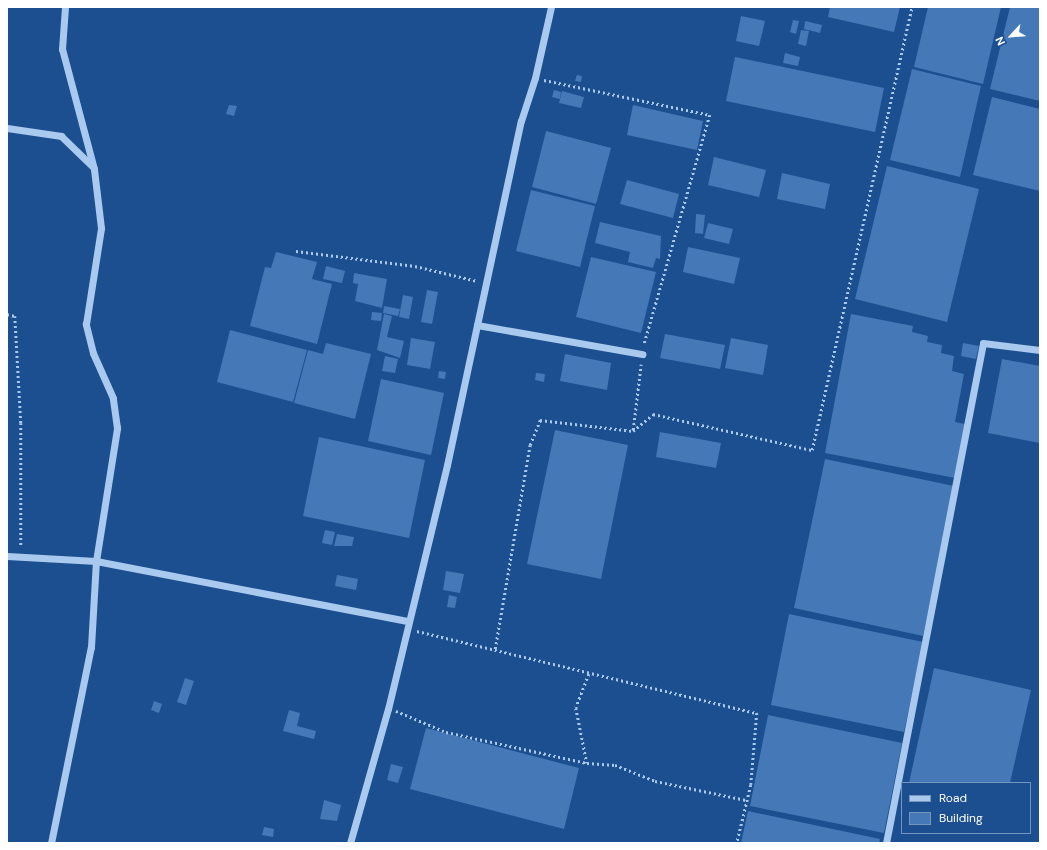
<!DOCTYPE html>
<style>
body{margin:0}
#map{position:relative;width:1047px;height:850px;overflow:hidden;background:#1b4f8f;font-family:"DM Sans",sans-serif}
div>[style]{position:absolute}
.building>*{inset:0;background:#4478b7}
.path>*{height:2.5px;margin-top:-1.25px;transform-origin:0;background:repeating-linear-gradient(90deg,#a9c9ee 0 2px,transparent 0 5px)}
.minor>*{height:7px;margin:-3.5px;padding:0 3.5px;transform-origin:3.5px;border-radius:3.5px;background:#a9c9ee}
span{translate:-50% -50%;white-space:nowrap;text-align:center;line-height:1.15;-webkit-text-stroke:3px #1b4f8f;paint-order:stroke}
.frame{position:absolute;inset:0;border:8px solid #fff;pointer-events:none}
.legend{position:absolute;left:901px;top:782px;width:130px;height:52px;box-sizing:border-box;background:#1b4f8f;border:1px solid #7695bc;margin:0;padding:5px 7px;list-style:none;font-size:12px;color:#fff}
.legend li{display:flex;align-items:center;gap:8px;height:20px}
.legend b{width:20px;border:1px solid #7695bc}
.north{position:absolute;left:991px;top:16px;width:40px;height:40px;-webkit-text-stroke:3px #1b4f8f;paint-order:stroke;rotate:244deg;font-size:11px;font-weight:700;line-height:16px;text-align:center;color:#fff}
.north::after{content:'';display:block;margin:auto;width:14px;height:18px;background:#fff;clip-path:polygon(50% 0,100% 100%,50% 72%,0 100%)}
</style>
<div id="map">
<div class="building">
<div style="clip-path:polygon(830px 7px,900px 7px,894px 32px,828px 17px)"></div>
<div style="clip-path:polygon(928px 7px,1001px 7px,983px 84px,914px 67px)"></div>
<div style="clip-path:polygon(1010px 7px,1040px 7px,1040px 101px,990px 89px)"></div>
<div style="clip-path:polygon(741px 16px,765px 21px,759px 46px,736px 41px)"></div>
<div style="clip-path:polygon(793px 20px,799px 21px,796px 34px,790px 32px)"></div>
<div style="clip-path:polygon(805px 21px,822px 25px,820px 33px,804px 29px)"></div>
<div style="clip-path:polygon(801px 30px,809px 31px,806px 46px,798px 44px)"></div>
<div style="clip-path:polygon(785px 53px,800px 57px,798px 66px,783px 63px)"></div>
<div style="clip-path:polygon(735px 57px,884px 88px,875px 132px,726px 101px)"></div>
<div style="clip-path:polygon(912px 69px,981px 86px,960px 177px,890px 160px)"></div>
<div style="clip-path:polygon(577px 75px,582px 76px,581px 82px,575px 81px)"></div>
<div style="clip-path:polygon(554px 90px,561px 92px,560px 99px,552px 97px)"></div>
<div style="clip-path:polygon(562px 91px,584px 97px,581px 108px,559px 103px)"></div>
<div style="clip-path:polygon(992px 97px,1040px 109px,1040px 191px,973px 175px)"></div>
<div style="clip-path:polygon(229px 105px,237px 106px,234px 116px,226px 114px)"></div>
<div style="clip-path:polygon(633px 105px,703px 121px,697px 150px,627px 135px)"></div>
<div style="clip-path:polygon(546px 131px,611px 148px,596px 204px,532px 187px)"></div>
<div style="clip-path:polygon(714px 157px,766px 170px,759px 197px,708px 185px)"></div>
<div style="clip-path:polygon(887px 166px,979px 189px,947px 322px,855px 299px)"></div>
<div style="clip-path:polygon(782px 173px,830px 184px,825px 209px,777px 199px)"></div>
<div style="clip-path:polygon(627px 180px,679px 194px,673px 218px,620px 204px)"></div>
<div style="clip-path:polygon(531px 190px,595px 206px,580px 267px,516px 251px)"></div>
<div style="clip-path:polygon(696px 214px,705px 215px,703px 234px,695px 233px)"></div>
<div style="clip-path:polygon(600px 222px,661px 236px,660px 259px,656px 258px,653px 268px,628px 262px,630px 252px,595px 243px)"></div>
<div style="clip-path:polygon(708px 223px,733px 229px,729px 244px,704px 238px)"></div>
<div style="clip-path:polygon(688px 247px,740px 258px,734px 284px,683px 272px)"></div>
<div style="clip-path:polygon(276px 252px,317px 262px,312px 279px,332px 284px,317px 344px,250px 326px,265px 267px,271px 268px)"></div>
<div style="clip-path:polygon(591px 257px,656px 272px,641px 333px,576px 317px)"></div>
<div style="clip-path:polygon(326px 266px,345px 271px,342px 283px,323px 279px)"></div>
<div style="clip-path:polygon(354px 273px,387px 279px,382px 308px,355px 301px,358px 284px,353px 283px)"></div>
<div style="clip-path:polygon(427px 290px,438px 292px,432px 324px,421px 322px)"></div>
<div style="clip-path:polygon(403px 295px,413px 297px,409px 319px,399px 317px)"></div>
<div style="clip-path:polygon(384px 306px,400px 309px,398px 316px,383px 313px)"></div>
<div style="clip-path:polygon(372px 312px,382px 313px,381px 321px,371px 320px)"></div>
<div style="clip-path:polygon(384px 314px,392px 316px,387px 337px,404px 341px,400px 358px,377px 350px)"></div>
<div style="clip-path:polygon(851px 314px,913px 326px,912px 332px,928px 336px,927px 342px,942px 345px,941px 353px,954px 356px,952px 371px,964px 374px,955px 422px,965px 424px,955px 478px,825px 453px)"></div>
<div style="clip-path:polygon(230px 330px,307px 350px,293px 402px,217px 382px)"></div>
<div style="clip-path:polygon(665px 334px,725px 345px,720px 369px,660px 358px)"></div>
<div style="clip-path:polygon(411px 338px,435px 342px,430px 369px,407px 365px)"></div>
<div style="clip-path:polygon(731px 338px,768px 345px,763px 375px,725px 368px)"></div>
<div style="clip-path:polygon(326px 343px,371px 354px,355px 419px,294px 403px,308px 350px,323px 354px)"></div>
<div style="clip-path:polygon(963px 343px,979px 346px,976px 359px,961px 356px)"></div>
<div style="clip-path:polygon(565px 354px,611px 363px,607px 390px,560px 381px)"></div>
<div style="clip-path:polygon(385px 356px,398px 359px,395px 373px,382px 371px)"></div>
<div style="clip-path:polygon(1002px 359px,1040px 366px,1040px 443px,988px 433px)"></div>
<div style="clip-path:polygon(439px 371px,446px 372px,445px 379px,438px 378px)"></div>
<div style="clip-path:polygon(536px 373px,545px 374px,544px 382px,535px 380px)"></div>
<div style="clip-path:polygon(381px 379px,444px 393px,431px 455px,368px 441px)"></div>
<div style="clip-path:polygon(555px 430px,628px 445px,601px 579px,527px 564px)"></div>
<div style="clip-path:polygon(660px 432px,721px 443px,716px 468px,656px 457px)"></div>
<div style="clip-path:polygon(319px 437px,425px 460px,409px 538px,303px 516px)"></div>
<div style="clip-path:polygon(825px 459px,954px 486px,923px 636px,794px 608px)"></div>
<div style="clip-path:polygon(325px 530px,335px 532px,332px 545px,322px 543px)"></div>
<div style="clip-path:polygon(337px 534px,354px 537px,352px 546px,334px 546px)"></div>
<div style="clip-path:polygon(446px 571px,464px 574px,460px 593px,443px 590px)"></div>
<div style="clip-path:polygon(337px 575px,358px 579px,356px 590px,335px 586px)"></div>
<div style="clip-path:polygon(449px 595px,457px 597px,455px 608px,447px 607px)"></div>
<div style="clip-path:polygon(789px 614px,923px 642px,904px 732px,771px 705px)"></div>
<div style="clip-path:polygon(934px 668px,1031px 690px,1010px 783px,909px 783px)"></div>
<div style="clip-path:polygon(185px 678px,194px 681px,186px 705px,177px 702px)"></div>
<div style="clip-path:polygon(154px 701px,162px 704px,159px 713px,151px 710px)"></div>
<div style="clip-path:polygon(289px 710px,300px 713px,297px 726px,316px 731px,314px 739px,283px 731px)"></div>
<div style="clip-path:polygon(768px 715px,902px 743px,884px 833px,750px 806px)"></div>
<div style="clip-path:polygon(426px 728px,579px 768px,564px 829px,410px 789px)"></div>
<div style="clip-path:polygon(391px 764px,403px 767px,398px 783px,387px 780px)"></div>
<div style="clip-path:polygon(324px 800px,341px 805px,337px 821px,320px 819px)"></div>
<div style="clip-path:polygon(748px 811px,880px 839px,879px 843px,741px 843px)"></div>
<div style="clip-path:polygon(264px 827px,274px 829px,273px 837px,262px 835px)"></div>
</div>
<div class="path">
<div style="left:544px;top:80px;width:170px;rotate:11.9deg"></div>
<div style="left:710px;top:115px;width:239px;rotate:106deg"></div>
<div style="left:296px;top:251px;width:120px;rotate:7.2deg"></div>
<div style="left:415px;top:266px;width:64px;rotate:13.6deg"></div>
<div style="left:7px;top:314px;width:8px;rotate:14deg"></div>
<div style="left:15px;top:316px;width:107px;rotate:86.8deg"></div>
<div style="left:21px;top:423px;width:124px;rotate:90deg"></div>
<div style="left:633px;top:430px;width:66px;rotate:-83.1deg"></div>
<div style="left:417px;top:631px;width:350px;rotate:13.6deg"></div>
<div style="left:757px;top:713px;width:72px;rotate:94.8deg"></div>
<div style="left:751px;top:785px;width:60px;rotate:103.6deg"></div>
<div style="left:495px;top:649px;width:207px;rotate:-80.3deg"></div>
<div style="left:530px;top:445px;width:27px;rotate:-68deg"></div>
<div style="left:540px;top:420px;width:94px;rotate:6.7deg"></div>
<div style="left:633px;top:431px;width:26px;rotate:-40deg"></div>
<div style="left:653px;top:414px;width:163px;rotate:12.8deg"></div>
<div style="left:812px;top:450px;width:454px;rotate:-77.3deg"></div>
<div style="left:589px;top:674px;width:36px;rotate:111deg"></div>
<div style="left:576px;top:708px;width:56px;rotate:78.7deg"></div>
<div style="left:587px;top:763px;width:28px;rotate:4deg"></div>
<div style="left:615px;top:765px;width:43px;rotate:21.8deg"></div>
<div style="left:655px;top:781px;width:93px;rotate:11.8deg"></div>
<div style="left:396px;top:711px;width:54px;rotate:22.8deg"></div>
<div style="left:446px;top:732px;width:144px;rotate:12.4deg"></div>
</div>
<div class="minor">
<div style="left:7px;top:128px;width:55px;rotate:8.4deg"></div>
<div style="left:61px;top:136px;width:45px;rotate:44.1deg"></div>
<div style="left:477px;top:325px;width:168px;rotate:10deg"></div>
<div style="left:7px;top:556px;width:89px;rotate:3.2deg"></div>
<div style="left:96px;top:561px;width:317px;rotate:10.9deg"></div>
<div style="left:51px;top:843px;width:200px;rotate:-78.5deg"></div>
<div style="left:91px;top:647px;width:86px;rotate:-86.7deg"></div>
<div style="left:96px;top:561px;width:135px;rotate:-81deg"></div>
<div style="left:117px;top:428px;width:30px;rotate:-98deg"></div>
<div style="left:113px;top:398px;width:49px;rotate:-114deg"></div>
<div style="left:93px;top:353px;width:30px;rotate:-104deg"></div>
<div style="left:86px;top:324px;width:97px;rotate:-81.1deg"></div>
<div style="left:101px;top:228px;width:59px;rotate:-96.8deg"></div>
<div style="left:94px;top:169px;width:124px;rotate:-104.9deg"></div>
<div style="left:62px;top:49px;width:42px;rotate:-85.9deg"></div>
<div style="left:350px;top:843px;width:139px;rotate:-74.2deg"></div>
<div style="left:388px;top:709px;width:251px;rotate:-76.4deg"></div>
<div style="left:447px;top:465px;width:352px;rotate:-77.9deg"></div>
<div style="left:521px;top:121px;width:45px;rotate:-72deg"></div>
<div style="left:535px;top:78px;width:73px;rotate:-77.3deg"></div>
<div style="left:886px;top:843px;width:509px;rotate:-79.02deg"></div>
<div style="left:983px;top:343px;width:57px;rotate:7deg"></div>
</div>
<div class="frame"></div>
<ul class="legend">
<li><b style="height:5px;background:#a9c9ee"></b>Road</li>
<li><b style="height:11px;background:#4478b7"></b>Building</li>
</ul>
<div class="north">N</div>
</div>
